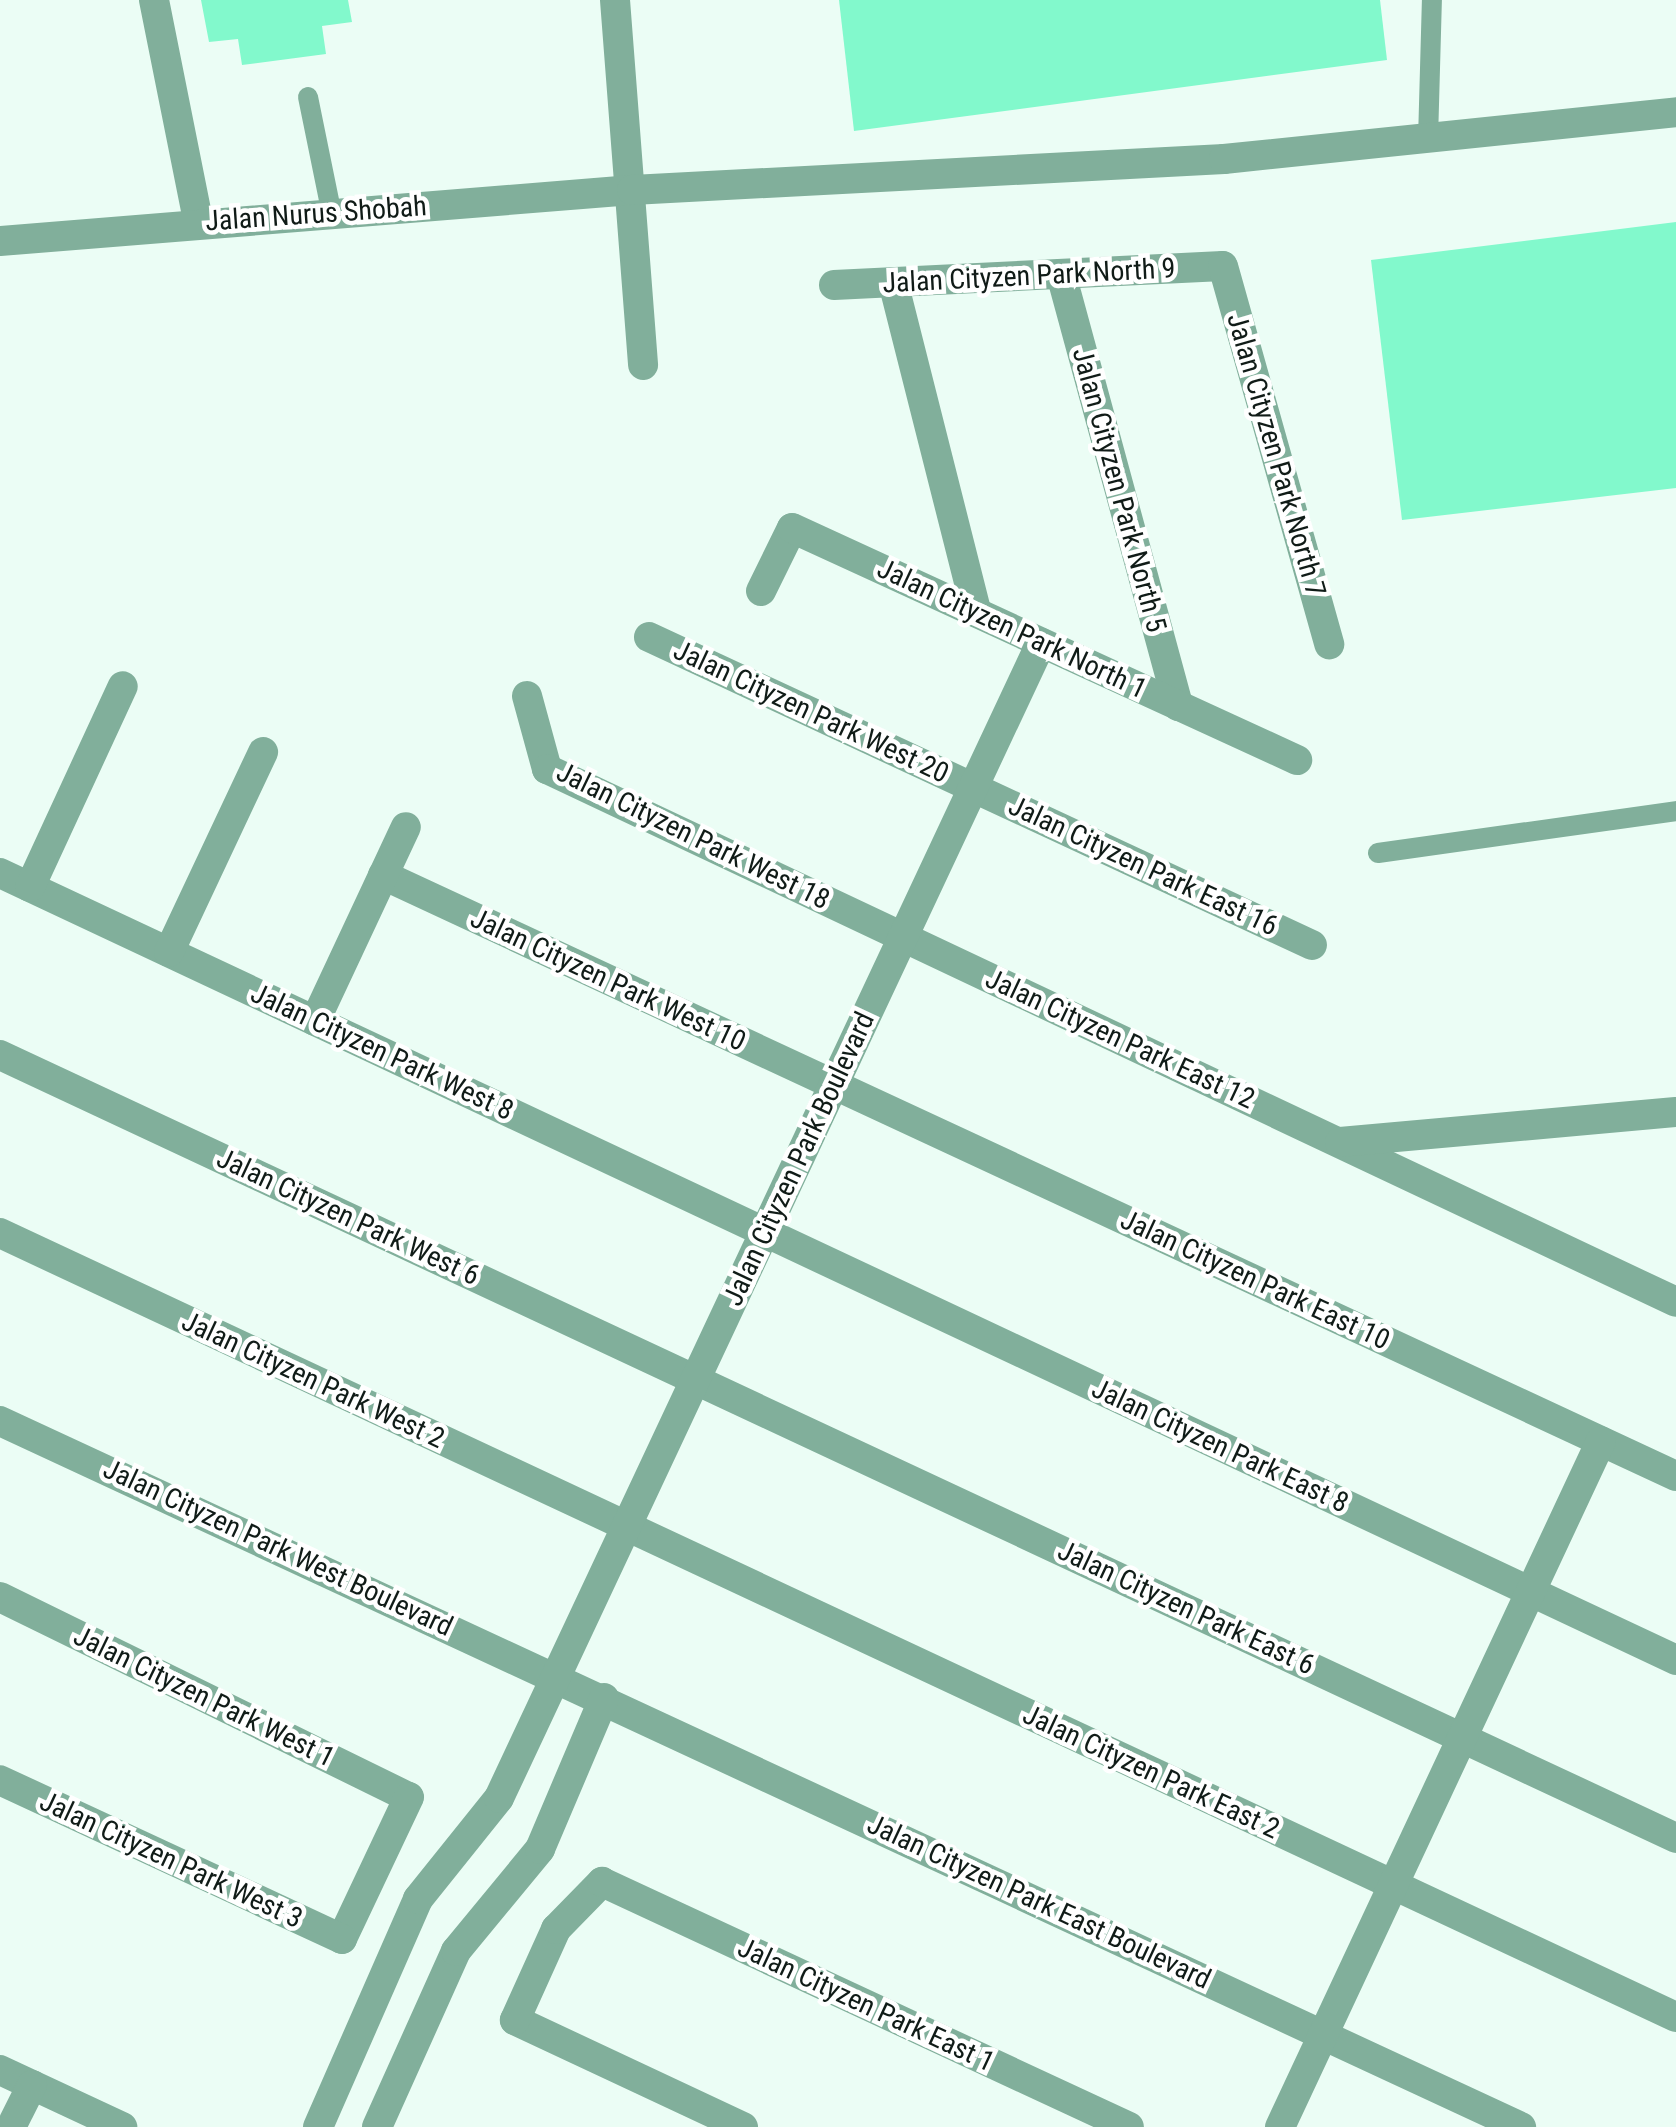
<!DOCTYPE html>
<style>
body{margin:0}
#map{position:relative;width:1676px;height:2127px;overflow:hidden;background:#ebfdf5;font-family:"Roboto Condensed",sans-serif}
div>[style]{position:absolute}
.building>*{inset:0;background:#82f9cc}
.lane>*{height:20px;margin:-10px;padding:0 10px;transform-origin:10px;border-radius:10px;background:#81af9b}
.street>*{height:30px;margin:-15px;padding:0 15px;transform-origin:15px;border-radius:15px;background:#81af9b}
span{translate:-50% -50%;white-space:nowrap;text-align:center;line-height:1.15;-webkit-text-stroke:9px #fff;paint-order:stroke}
.street-label{font-size:28px;color:#101b17}
</style>
<div id="map">
<div class="building">
<div style="clip-path:polygon(201px 0,348px 0,352px 22px,322px 26px,326px 54px,242px 65px,238px 39px,209px 42px)"></div>
<div style="clip-path:polygon(839px 0,1380px 0,1387px 60px,854px 131px)"></div>
<div style="clip-path:polygon(1676px 222px,1676px 488px,1402px 520px,1371px 260px)"></div>
</div>
<div class="lane">
<div style="left:308px;top:97px;width:120px;rotate:78.5deg"></div>
<div style="left:1428px;top:140px;width:140px;rotate:-88.4deg"></div>
<div style="left:1378px;top:853px;width:301px;rotate:-8deg"></div>
</div>
<div class="street">
<div style="left:154px;top:0;width:225px;rotate:78.7deg"></div>
<div style="left:615px;top:0;width:366px;rotate:85.6deg"></div>
<div style="left:0;top:241px;width:634px;rotate:-4.61deg"></div>
<div style="left:632px;top:190px;width:593px;rotate:-3deg"></div>
<div style="left:1224px;top:159px;width:454px;rotate:-5.9deg"></div>
<div style="left:1061px;top:274px;width:448px;rotate:74.8deg"></div>
<div style="left:893px;top:282px;width:341px;rotate:75.8deg"></div>
<div style="left:834px;top:285px;width:389px;rotate:-2.8deg"></div>
<div style="left:1223px;top:266px;width:393px;rotate:74.3deg"></div>
<div style="left:761px;top:591px;width:70px;rotate:-63.8deg"></div>
<div style="left:792px;top:528px;width:556px;rotate:24.67deg"></div>
<div style="left:649px;top:637px;width:731px;rotate:24.92deg"></div>
<div style="left:527px;top:696px;width:76px;rotate:74.7deg"></div>
<div style="left:547px;top:769px;width:1248px;rotate:25.27deg"></div>
<div style="left:0;top:873px;width:1852px;rotate:25.15deg"></div>
<div style="left:383px;top:875px;width:1426px;rotate:24.93deg"></div>
<div style="left:30px;top:887px;width:221px;rotate:-65.2deg"></div>
<div style="left:169px;top:952px;width:221px;rotate:-64.8deg"></div>
<div style="left:315px;top:1021px;width:214px;rotate:-64.9deg"></div>
<div style="left:0;top:1055px;width:1850px;rotate:25.04deg"></div>
<div style="left:1340px;top:1142px;width:337px;rotate:-5.1deg"></div>
<div style="left:0;top:1233px;width:1850px;rotate:25.07deg"></div>
<div style="left:0;top:1421px;width:1677px;rotate:24.9deg"></div>
<div style="left:0;top:1597px;width:455px;rotate:26.1deg"></div>
<div style="left:409px;top:1797px;width:157px;rotate:115.3deg"></div>
<div style="left:342px;top:1939px;width:377px;rotate:-155.1deg"></div>
<div style="left:0;top:2070px;width:135px;rotate:25deg"></div>
<div style="left:11px;top:2127px;width:47px;rotate:-63.4deg"></div>
<div style="left:318px;top:2127px;width:249px;rotate:-66.3deg"></div>
<div style="left:418px;top:1899px;width:129px;rotate:-51.3deg"></div>
<div style="left:499px;top:1798px;width:1276px;rotate:-64.86deg"></div>
<div style="left:377px;top:2127px;width:193px;rotate:-65.8deg"></div>
<div style="left:456px;top:1951px;width:132px;rotate:-50.5deg"></div>
<div style="left:540px;top:1849px;width:164px;rotate:-67deg"></div>
<div style="left:743px;top:2127px;width:252px;rotate:-154.9deg"></div>
<div style="left:515px;top:2020px;width:100px;rotate:-65.7deg"></div>
<div style="left:556px;top:1929px;width:66px;rotate:-45.6deg"></div>
<div style="left:602px;top:1882px;width:581px;rotate:24.93deg"></div>
<div style="left:1280px;top:2127px;width:757px;rotate:-64.92deg"></div>
</div>
<div class="street-label">
<span style="left:316px;top:214px;rotate:-4deg">Jalan Nurus Shobah</span>
<span style="left:1029px;top:276px;rotate:-3deg">Jalan Cityzen Park North 9</span>
<span style="left:1276px;top:455px;rotate:74deg">Jalan Cityzen Park North 7</span>
<span style="left:1119px;top:490px;rotate:75deg">Jalan Cityzen Park North 5</span>
<span style="left:1012px;top:629px;rotate:25deg">Jalan Cityzen Park North 1</span>
<span style="left:811px;top:712px;rotate:25deg">Jalan Cityzen Park West 20</span>
<span style="left:693px;top:836px;rotate:26deg">Jalan Cityzen Park West 18</span>
<span style="left:1143px;top:866px;rotate:25deg">Jalan Cityzen Park East 16</span>
<span style="left:608px;top:980px;rotate:25deg">Jalan Cityzen Park West 10</span>
<span style="left:1120px;top:1039px;rotate:25deg">Jalan Cityzen Park East 12</span>
<span style="left:382px;top:1052px;rotate:25deg">Jalan Cityzen Park West 8</span>
<span style="left:799px;top:1159px;rotate:-65deg">Jalan Cityzen Park Boulevard</span>
<span style="left:348px;top:1217px;rotate:25deg">Jalan Cityzen Park West 6</span>
<span style="left:1255px;top:1280px;rotate:25deg">Jalan Cityzen Park East 10</span>
<span style="left:313px;top:1380px;rotate:25deg">Jalan Cityzen Park West 2</span>
<span style="left:1220px;top:1446px;rotate:25deg">Jalan Cityzen Park East 8</span>
<span style="left:278px;top:1548px;rotate:25deg">Jalan Cityzen Park West Boulevard</span>
<span style="left:1186px;top:1608px;rotate:25deg">Jalan Cityzen Park East 6</span>
<span style="left:204px;top:1697px;rotate:26deg">Jalan Cityzen Park West 1</span>
<span style="left:1151px;top:1772px;rotate:25deg">Jalan Cityzen Park East 2</span>
<span style="left:171px;top:1860px;rotate:25deg">Jalan Cityzen Park West 3</span>
<span style="left:1039px;top:1902px;rotate:25deg">Jalan Cityzen Park East Boulevard</span>
<span style="left:866px;top:2005px;rotate:25deg">Jalan Cityzen Park East 1</span>
</div>
</div>
